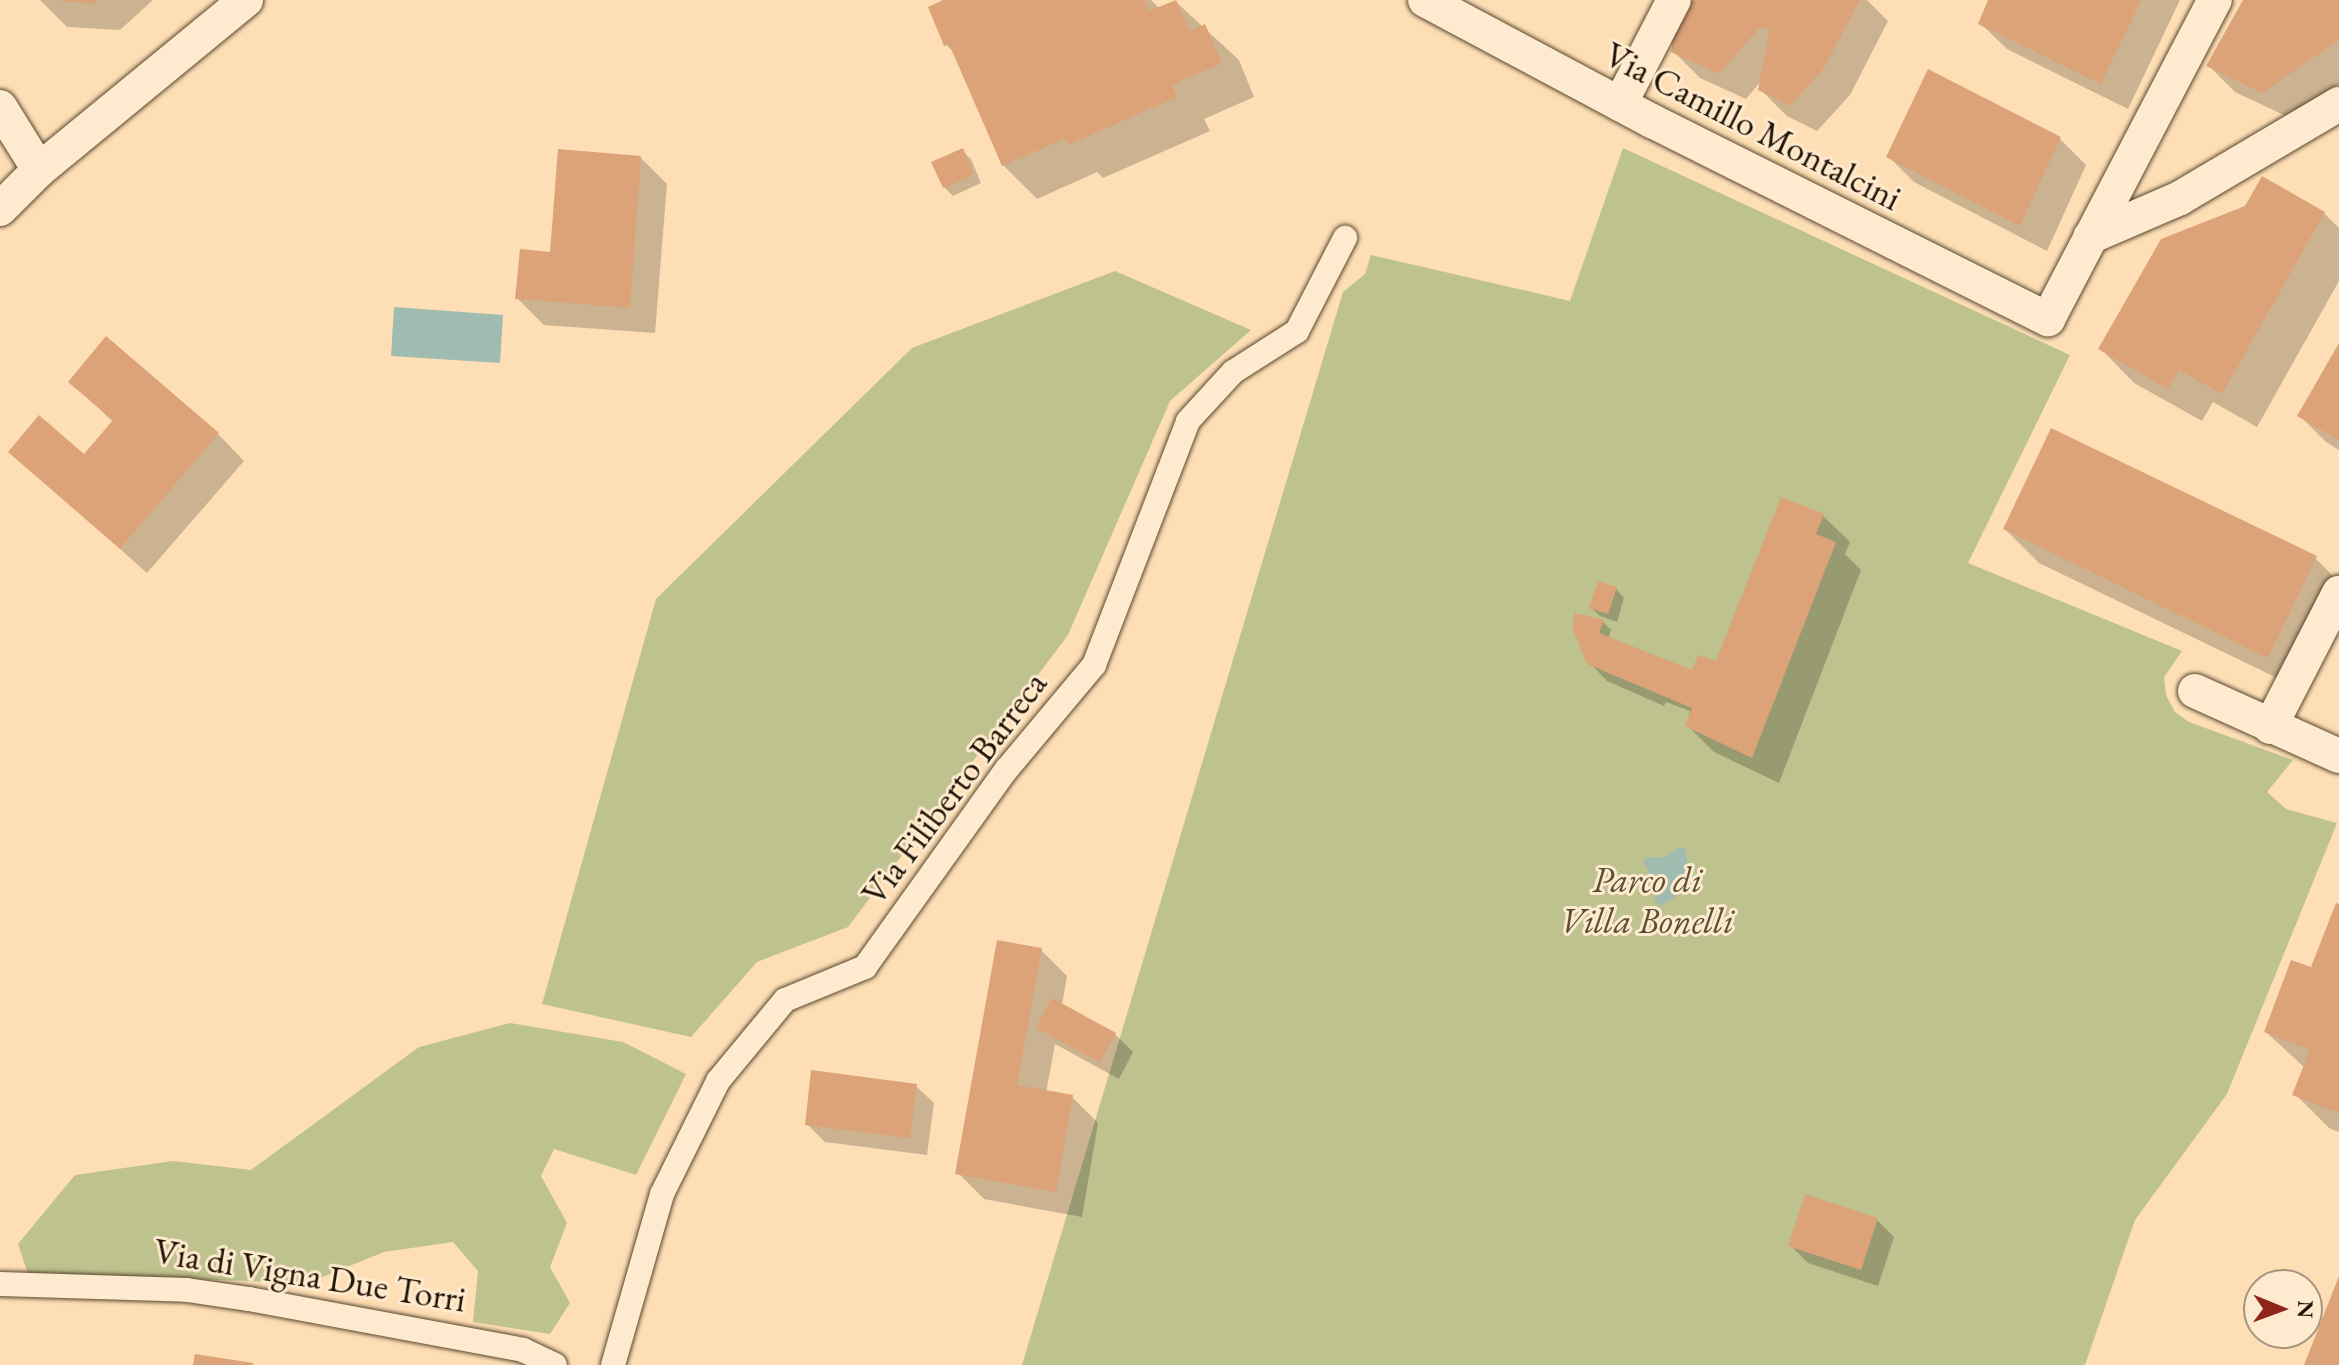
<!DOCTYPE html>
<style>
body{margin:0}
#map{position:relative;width:2339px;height:1365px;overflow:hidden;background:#fedfb5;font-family:"EB Garamond",serif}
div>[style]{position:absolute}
.green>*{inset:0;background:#bec28e}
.water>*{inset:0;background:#a0bcb1}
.shadow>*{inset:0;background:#0003}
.building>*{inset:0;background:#dca379}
.roads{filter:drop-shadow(0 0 2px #594730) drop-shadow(0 0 2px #594730)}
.pedestrian>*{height:24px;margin:-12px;padding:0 12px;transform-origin:12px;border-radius:12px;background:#feeacf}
.minor>*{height:34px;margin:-17px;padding:0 17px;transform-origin:17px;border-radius:17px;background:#feeacf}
span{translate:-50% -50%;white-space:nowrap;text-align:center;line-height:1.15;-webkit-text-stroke:6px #feeacf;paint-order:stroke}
.street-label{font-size:36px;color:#221404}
.park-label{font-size:36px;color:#595134;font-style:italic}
.north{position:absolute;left:2243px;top:1269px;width:80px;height:80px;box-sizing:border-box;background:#feeacf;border:2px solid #a6947e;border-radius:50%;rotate:91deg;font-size:22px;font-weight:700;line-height:32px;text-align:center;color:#221404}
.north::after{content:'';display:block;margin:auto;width:28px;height:36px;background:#8f2418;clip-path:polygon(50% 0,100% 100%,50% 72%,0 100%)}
</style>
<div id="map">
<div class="green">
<div style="clip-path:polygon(1623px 148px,2070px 355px,1968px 563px,2182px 651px,2164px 677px,2166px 695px,2175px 712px,2189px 722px,2293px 760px,2267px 792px,2286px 809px,2337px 823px,2227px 1094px,2135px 1220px,2085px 1365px,1022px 1365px,1343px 292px,1365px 274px,1371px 255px,1570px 301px)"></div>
<div style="clip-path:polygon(1115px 271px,1251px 330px,1170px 401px,1068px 635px,848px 927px,757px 962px,691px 1037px,542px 1004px,656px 599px,912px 348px)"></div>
<div style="clip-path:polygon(510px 1023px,623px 1042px,686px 1074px,636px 1175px,554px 1149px,541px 1176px,567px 1223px,550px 1267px,570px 1303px,550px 1334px,473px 1322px,478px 1271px,453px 1242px,384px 1252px,308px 1283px,28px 1274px,18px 1244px,75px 1175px,173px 1161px,251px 1170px,419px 1047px)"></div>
</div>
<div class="water">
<div style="clip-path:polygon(394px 307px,503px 315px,500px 363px,391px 356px)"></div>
<div style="clip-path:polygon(1677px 848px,1685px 848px,1688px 866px,1699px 882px,1660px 906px,1654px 899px,1658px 891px,1654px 879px,1644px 863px,1645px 858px,1665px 857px)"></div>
</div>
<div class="shadow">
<div style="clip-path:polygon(40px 0,153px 0,120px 30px,67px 27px)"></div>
<div style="clip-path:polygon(948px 0,1151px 0,1159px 8px,1175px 1px,1239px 60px,1254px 97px,1204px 119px,1210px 131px,1103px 178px,1097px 172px,1037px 199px,1003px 165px,955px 53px,946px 45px)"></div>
<div style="clip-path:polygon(1696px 0,1867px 0,1888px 21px,1850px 95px,1817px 131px,1787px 116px,1761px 90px,1762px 80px,1746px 99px,1700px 78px,1673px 51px)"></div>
<div style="clip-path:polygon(1991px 0,2180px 0,2128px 109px,2007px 49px,1980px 23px)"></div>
<div style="clip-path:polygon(2246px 0,2339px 0,2339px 84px,2290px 118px,2235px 92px,2209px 66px)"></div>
<div style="clip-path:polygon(2059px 138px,2086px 165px,2047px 251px,1914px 182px,1888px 156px)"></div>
<div style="clip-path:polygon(962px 151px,971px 159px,981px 183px,953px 196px,944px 187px)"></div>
<div style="clip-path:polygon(641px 158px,667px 184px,655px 333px,544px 325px,517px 298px,552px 254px)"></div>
<div style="clip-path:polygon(2324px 213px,2339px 228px,2339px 281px,2257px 427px,2213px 402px,2202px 421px,2134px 383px,2101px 349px)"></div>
<div style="clip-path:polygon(2339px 347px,2339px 450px,2326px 442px,2300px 416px)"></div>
<div style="clip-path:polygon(71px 382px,218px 434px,244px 461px,147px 573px,11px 452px,84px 456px,113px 422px)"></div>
<div style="clip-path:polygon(1823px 516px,1850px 542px,1845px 554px,1861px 570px,1779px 783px,1714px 752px,1687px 725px,1690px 711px,1666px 702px,1664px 706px,1607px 681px,1589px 662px,1574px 627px,1603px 622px,1611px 630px,1608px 639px,1693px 672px,1717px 664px)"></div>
<div style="clip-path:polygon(2005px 529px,2315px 558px,2339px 582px,2302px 690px,2039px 563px)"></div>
<div style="clip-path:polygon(1616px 589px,1624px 598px,1617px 622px,1600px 616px,1591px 608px)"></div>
<div style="clip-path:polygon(2339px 906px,2339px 1132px,2329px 1128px,2295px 1094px,2305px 1068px,2266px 1032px,2312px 970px)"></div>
<div style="clip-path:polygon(1041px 950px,1067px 976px,1062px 1005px,1115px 1034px,1133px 1052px,1119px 1079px,1055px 1044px,1046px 1093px,1072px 1097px,1098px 1123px,1082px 1217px,984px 1199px,958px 1173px)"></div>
<div style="clip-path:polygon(916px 1086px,934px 1103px,927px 1155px,825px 1142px,807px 1124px)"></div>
<div style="clip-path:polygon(1877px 1220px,1894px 1237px,1878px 1286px,1808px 1263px,1790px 1245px)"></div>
</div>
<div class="building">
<div style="clip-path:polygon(55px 0,98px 0,93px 4px)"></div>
<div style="clip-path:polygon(943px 0,1144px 0,1149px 11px,1176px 0,1190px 31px,1205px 24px,1222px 63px,1172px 85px,1177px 97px,1068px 145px,1064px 139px,1002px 166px,949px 44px,944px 46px,928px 7px)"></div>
<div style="clip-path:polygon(1694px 0,1860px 0,1824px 68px,1790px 106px,1758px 90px,1770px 30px,1760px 27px,1719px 74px,1671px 52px,1678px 6px)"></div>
<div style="clip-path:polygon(1988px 0,2141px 0,2101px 84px,1978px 24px)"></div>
<div style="clip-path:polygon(2243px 0,2339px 0,2339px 40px,2262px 93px,2206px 66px)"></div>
<div style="clip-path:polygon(1928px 69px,2061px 137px,2020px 226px,1886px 157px)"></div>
<div style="clip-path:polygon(963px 148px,974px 175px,943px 188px,931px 162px)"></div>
<div style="clip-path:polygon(558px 149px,641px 156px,630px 308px,515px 299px,520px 249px,550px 252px)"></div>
<div style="clip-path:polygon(2262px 176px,2325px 212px,2222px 394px,2179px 370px,2168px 389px,2098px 349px,2161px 239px,2245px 206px)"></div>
<div style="clip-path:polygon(106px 336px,219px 433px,120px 549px,8px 452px,39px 415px,84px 454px,113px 420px,68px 382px)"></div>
<div style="clip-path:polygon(2339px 343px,2339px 440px,2297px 416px)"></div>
<div style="clip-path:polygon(2051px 428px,2317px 556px,2268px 658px,2003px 529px)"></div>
<div style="clip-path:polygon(1781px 497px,1824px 514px,1816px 534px,1836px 542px,1752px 758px,1685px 726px,1692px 708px,1587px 664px,1572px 627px,1575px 613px,1604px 620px,1599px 633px,1692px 670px,1698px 655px,1716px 661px)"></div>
<div style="clip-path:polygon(1598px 581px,1617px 587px,1608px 614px,1589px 608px)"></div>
<div style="clip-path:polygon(2336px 903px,2339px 904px,2339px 1113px,2292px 1095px,2310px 1050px,2264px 1032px,2291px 960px,2311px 967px)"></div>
<div style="clip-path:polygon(997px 940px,1042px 948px,1017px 1085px,1073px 1095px,1056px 1192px,955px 1174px)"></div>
<div style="clip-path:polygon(1052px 998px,1116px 1033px,1100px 1062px,1036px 1028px)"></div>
<div style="clip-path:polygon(811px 1070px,917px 1084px,910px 1138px,805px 1125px)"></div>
<div style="clip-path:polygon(1805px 1194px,1878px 1218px,1861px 1270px,1788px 1246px)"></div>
<div style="clip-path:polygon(2339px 1276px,2339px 1365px,2304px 1365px)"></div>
<div style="clip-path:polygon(195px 1354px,253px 1363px,253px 1365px,193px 1365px)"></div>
</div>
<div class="roads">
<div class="pedestrian">
<div style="left:0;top:1284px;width:187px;rotate:1.8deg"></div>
<div style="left:187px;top:1290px;width:63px;rotate:8.3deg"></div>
<div style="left:249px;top:1299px;width:279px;rotate:10.5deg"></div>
<div style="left:523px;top:1350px;width:35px;rotate:25deg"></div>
<div style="left:613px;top:1365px;width:178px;rotate:-74deg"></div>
<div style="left:662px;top:1194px;width:126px;rotate:-63.6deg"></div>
<div style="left:718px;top:1081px;width:105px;rotate:-50.4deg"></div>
<div style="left:785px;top:1000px;width:87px;rotate:-22.4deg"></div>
<div style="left:865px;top:967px;width:244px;rotate:-54.4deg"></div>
<div style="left:1007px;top:769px;width:136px;rotate:-50.1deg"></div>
<div style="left:1094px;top:665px;width:261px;rotate:-68.9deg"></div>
<div style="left:1188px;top:421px;width:67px;rotate:-47.4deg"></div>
<div style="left:1233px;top:372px;width:76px;rotate:-32.6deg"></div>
<div style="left:1297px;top:331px;width:105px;rotate:-62.7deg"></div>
</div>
<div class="minor">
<div style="left:1425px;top:0;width:257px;rotate:28.1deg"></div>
<div style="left:1652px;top:121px;width:443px;rotate:26.6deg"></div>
<div style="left:2048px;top:319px;width:360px;rotate:-62.4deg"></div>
<div style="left:1620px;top:104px;width:117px;rotate:-62.6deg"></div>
<div style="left:0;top:107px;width:74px;rotate:58.2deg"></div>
<div style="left:0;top:209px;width:55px;rotate:-45deg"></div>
<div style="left:39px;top:170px;width:268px;rotate:-39.4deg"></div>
<div style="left:2090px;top:237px;width:98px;rotate:-23.4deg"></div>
<div style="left:2180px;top:198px;width:185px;rotate:-30.6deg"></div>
<div style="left:2195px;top:691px;width:158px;rotate:24.3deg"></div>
<div style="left:2270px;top:727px;width:151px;rotate:-62.8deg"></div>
</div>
</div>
<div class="street-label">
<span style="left:1753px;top:126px;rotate:27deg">Via Camillo Montalcini</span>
<span style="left:954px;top:788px;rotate:-53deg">Via Filiberto Barreca</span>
<span style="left:310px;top:1275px;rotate:9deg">Via di Vigna Due Torri</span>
</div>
<div class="park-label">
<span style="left:1647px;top:900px">Parco di<br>Villa Bonelli</span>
</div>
<div class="north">N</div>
</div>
